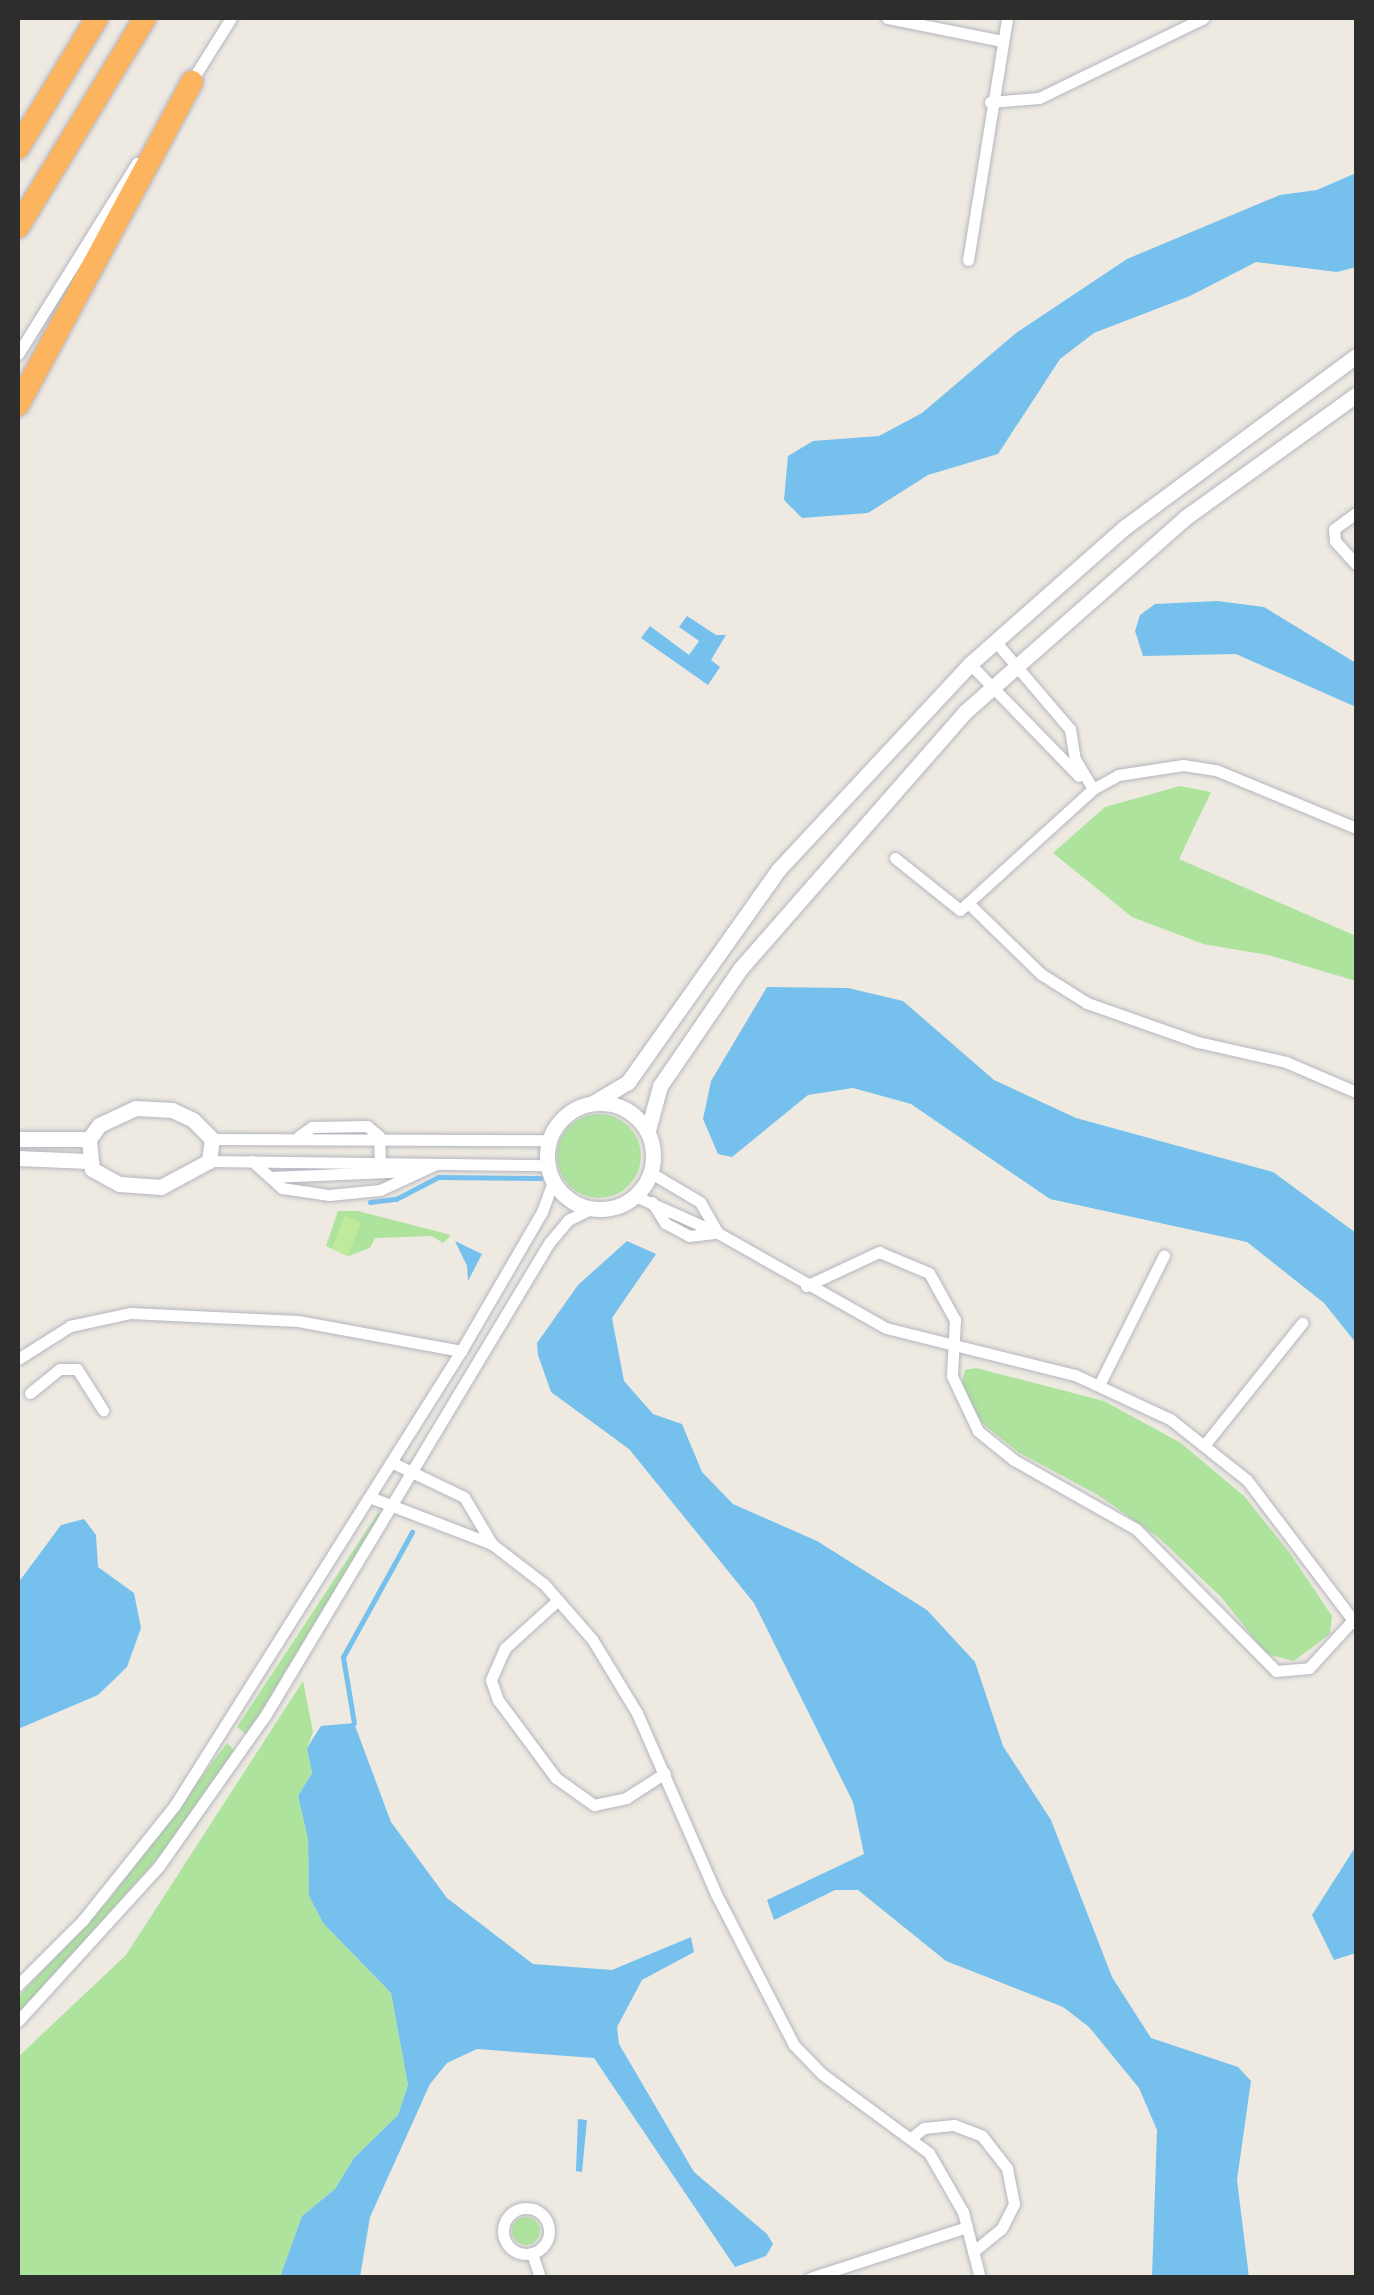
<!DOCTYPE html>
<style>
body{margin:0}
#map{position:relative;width:1374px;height:2295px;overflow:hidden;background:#eeeae1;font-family:"Source Sans 3",sans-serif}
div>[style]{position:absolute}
.green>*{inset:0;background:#aee39e}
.round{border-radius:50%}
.pitch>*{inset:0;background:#bfea9b}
.water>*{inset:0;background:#76c0ee}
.stream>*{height:5px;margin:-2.5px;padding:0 2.5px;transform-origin:2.5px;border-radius:2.5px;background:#76c0ee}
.roads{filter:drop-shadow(0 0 2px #b4b5c0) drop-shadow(0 0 2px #b4b5c0)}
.minor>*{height:11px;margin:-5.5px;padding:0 5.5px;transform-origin:5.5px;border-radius:5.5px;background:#fff}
.minor>.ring{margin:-5.5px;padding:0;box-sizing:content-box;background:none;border:11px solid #fff;border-radius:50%}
.tertiary>*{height:15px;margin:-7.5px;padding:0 7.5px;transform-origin:7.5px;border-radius:7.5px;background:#fff}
.tertiary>.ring{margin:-7.5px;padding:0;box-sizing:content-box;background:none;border:15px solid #fff;border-radius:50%}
.motorway>*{height:22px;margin:-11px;padding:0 11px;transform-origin:11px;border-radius:11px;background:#fcb45e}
span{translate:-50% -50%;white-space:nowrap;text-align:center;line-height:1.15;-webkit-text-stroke:9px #fff;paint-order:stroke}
.frame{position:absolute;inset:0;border:20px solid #2d2d2d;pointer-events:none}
</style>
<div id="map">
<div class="green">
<div style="clip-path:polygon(1180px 786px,1211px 792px,1179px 859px,1356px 936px,1356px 981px,1268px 955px,1203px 944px,1132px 917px,1053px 853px,1105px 807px)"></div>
<div class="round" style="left:557px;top:1114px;width:84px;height:84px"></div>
<div style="clip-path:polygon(338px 1211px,358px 1211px,451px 1235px,443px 1243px,432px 1236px,375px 1238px,370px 1248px,348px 1256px,326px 1246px)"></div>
<div style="clip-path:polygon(976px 1368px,1104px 1401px,1181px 1443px,1244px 1496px,1289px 1552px,1332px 1616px,1330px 1634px,1294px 1661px,1266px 1654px,1222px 1598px,1158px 1537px,1098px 1495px,1018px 1452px,977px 1419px,961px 1387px,965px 1370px)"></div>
<div style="clip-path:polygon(378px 1513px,380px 1515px,247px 1735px,237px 1727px)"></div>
<div style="clip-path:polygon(303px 1681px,313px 1732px,307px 1748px,312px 1773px,298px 1796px,308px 1839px,309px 1896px,323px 1923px,391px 1993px,408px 2085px,398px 2115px,354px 2158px,335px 2189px,302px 2216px,280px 2277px,18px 2278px,18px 2057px,126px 1955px)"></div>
<div style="clip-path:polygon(227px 1743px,234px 1750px,163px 1852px,18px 2015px,18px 1997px,109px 1900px)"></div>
<div class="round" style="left:512px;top:2217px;width:28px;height:28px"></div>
</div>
<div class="pitch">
<div style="clip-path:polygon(344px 1216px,361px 1222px,348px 1256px,332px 1249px)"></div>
</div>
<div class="water">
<div style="clip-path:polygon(1356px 173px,1356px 267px,1337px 272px,1256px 262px,1190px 296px,1094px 333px,1060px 359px,998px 454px,928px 475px,868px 513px,802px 518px,784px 500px,788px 456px,813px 441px,879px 436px,922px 413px,1016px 333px,1127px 259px,1280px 195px,1317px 190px)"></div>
<div style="clip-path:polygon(1217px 601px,1264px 607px,1356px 663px,1356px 707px,1236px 654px,1143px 656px,1135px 631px,1140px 615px,1155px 604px)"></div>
<div style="clip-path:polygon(687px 616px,716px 635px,726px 635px,711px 660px,720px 667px,708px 685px,641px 638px,650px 626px,689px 655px,699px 641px,679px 627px)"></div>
<div style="clip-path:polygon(767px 987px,848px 988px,903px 1001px,994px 1080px,1076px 1118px,1273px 1172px,1356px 1233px,1356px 1343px,1324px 1303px,1247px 1242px,1050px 1199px,911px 1104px,853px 1088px,808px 1095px,732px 1157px,718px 1154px,703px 1119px,711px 1081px)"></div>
<div style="clip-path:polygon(455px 1241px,482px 1254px,468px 1281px,467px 1266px)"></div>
<div style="clip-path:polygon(627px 1241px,656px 1254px,612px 1318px,624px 1381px,653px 1414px,682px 1424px,702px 1472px,733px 1504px,817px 1541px,927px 1610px,975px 1662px,1003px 1746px,1051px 1820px,1112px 1977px,1151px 2038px,1238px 2067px,1251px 2081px,1237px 2180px,1249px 2277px,1152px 2277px,1157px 2130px,1139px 2088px,1089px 2027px,1063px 2007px,946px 1961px,858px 1890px,835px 1890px,774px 1920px,767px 1900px,864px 1854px,853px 1802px,754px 1603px,629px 1449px,551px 1392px,538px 1355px,537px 1343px,578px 1285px)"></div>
<div style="clip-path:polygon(84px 1519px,96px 1535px,98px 1567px,134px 1593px,141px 1628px,127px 1667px,98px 1695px,18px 1729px,18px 1583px,61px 1525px)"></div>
<div style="clip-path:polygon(354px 1723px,391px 1822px,447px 1898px,533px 1964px,612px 1970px,691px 1937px,694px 1952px,642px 1980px,617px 2027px,619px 2044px,694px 2172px,767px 2234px,773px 2244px,766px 2256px,735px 2267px,594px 2058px,477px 2049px,447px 2063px,430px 2084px,370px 2217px,360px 2277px,280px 2277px,302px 2216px,335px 2189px,354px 2158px,398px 2115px,408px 2085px,391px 1993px,323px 1923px,309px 1896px,308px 1839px,298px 1796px,312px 1773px,307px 1748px,321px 1726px)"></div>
<div style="clip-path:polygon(1356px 1846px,1356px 1953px,1334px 1960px,1312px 1915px)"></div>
<div style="clip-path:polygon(578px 2119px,587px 2120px,582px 2172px,576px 2171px)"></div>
</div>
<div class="stream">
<div style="left:370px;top:1202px;width:26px;rotate:-7deg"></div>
<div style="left:396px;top:1199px;width:47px;rotate:-27.6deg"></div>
<div style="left:438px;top:1177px;width:103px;rotate:0.6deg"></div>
<div style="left:354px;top:1723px;width:67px;rotate:-99.5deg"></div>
<div style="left:343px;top:1657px;width:143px;rotate:-61.1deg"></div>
</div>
<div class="roads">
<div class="minor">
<div style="left:887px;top:18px;width:117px;rotate:11.3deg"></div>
<div style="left:189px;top:85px;width:79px;rotate:-57.9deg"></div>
<div style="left:990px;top:102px;width:49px;rotate:-4.7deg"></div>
<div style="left:1039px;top:98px;width:183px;rotate:-25.9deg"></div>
<div style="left:968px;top:260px;width:245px;rotate:-80.8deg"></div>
<div style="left:18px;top:354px;width:225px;rotate:-58.1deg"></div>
<div style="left:1356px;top:513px;width:27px;rotate:144deg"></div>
<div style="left:1334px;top:529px;width:12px;rotate:85deg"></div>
<div style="left:1335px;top:541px;width:31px;rotate:48deg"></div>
<div style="left:995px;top:641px;width:116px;rotate:49.6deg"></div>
<div style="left:1070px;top:729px;width:30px;rotate:81deg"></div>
<div style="left:1075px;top:759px;width:35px;rotate:59deg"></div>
<div style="left:970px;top:664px;width:156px;rotate:45.8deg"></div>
<div style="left:895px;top:858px;width:83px;rotate:38.7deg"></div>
<div style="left:960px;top:910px;width:180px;rotate:-42.3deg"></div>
<div style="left:1093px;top:789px;width:29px;rotate:-29deg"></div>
<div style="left:1118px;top:775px;width:66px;rotate:-8.7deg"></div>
<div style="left:1183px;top:765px;width:33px;rotate:9deg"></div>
<div style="left:1216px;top:770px;width:152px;rotate:22.5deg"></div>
<div style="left:970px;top:905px;width:99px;rotate:44.2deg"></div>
<div style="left:1041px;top:974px;width:54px;rotate:32.2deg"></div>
<div style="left:1087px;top:1003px;width:118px;rotate:19.4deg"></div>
<div style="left:1198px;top:1042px;width:90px;rotate:12.8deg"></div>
<div style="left:1286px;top:1062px;width:76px;rotate:23.2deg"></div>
<div style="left:299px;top:1136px;width:16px;rotate:-35deg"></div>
<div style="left:312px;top:1127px;width:55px;rotate:-1deg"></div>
<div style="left:367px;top:1126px;width:16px;rotate:40deg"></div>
<div style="left:379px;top:1136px;width:30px;rotate:88deg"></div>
<div style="left:212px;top:1139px;width:337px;rotate:0.2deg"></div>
<div style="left:209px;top:1161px;width:338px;rotate:0.7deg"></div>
<div style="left:252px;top:1161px;width:24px;rotate:42deg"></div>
<div style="left:270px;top:1177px;width:142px;rotate:-2.4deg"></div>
<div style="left:651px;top:1173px;width:57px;rotate:30.6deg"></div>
<div style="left:700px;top:1202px;width:36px;rotate:60deg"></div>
<div style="left:270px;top:1177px;width:16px;rotate:43deg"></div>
<div style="left:282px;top:1188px;width:48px;rotate:8.5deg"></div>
<div style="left:329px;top:1195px;width:51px;rotate:-5.6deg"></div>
<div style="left:380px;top:1190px;width:60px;rotate:-24.8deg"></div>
<div style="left:635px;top:1196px;width:91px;rotate:24deg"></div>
<div style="left:718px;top:1233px;width:193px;rotate:29.5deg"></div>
<div style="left:886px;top:1328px;width:195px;rotate:14deg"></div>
<div style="left:1075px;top:1375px;width:105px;rotate:24.9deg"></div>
<div style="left:1170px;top:1419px;width:98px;rotate:38.4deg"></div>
<div style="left:1247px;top:1480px;width:181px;rotate:52.9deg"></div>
<div style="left:652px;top:1202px;width:25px;rotate:58deg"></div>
<div style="left:665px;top:1223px;width:27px;rotate:28deg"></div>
<div style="left:689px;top:1236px;width:25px;rotate:-7deg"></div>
<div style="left:806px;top:1286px;width:81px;rotate:-25deg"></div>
<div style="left:879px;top:1252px;width:54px;rotate:22.8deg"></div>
<div style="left:929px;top:1273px;width:54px;rotate:61deg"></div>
<div style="left:955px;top:1320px;width:56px;rotate:93.1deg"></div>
<div style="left:952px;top:1376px;width:61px;rotate:64.7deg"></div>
<div style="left:978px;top:1431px;width:46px;rotate:38.9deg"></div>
<div style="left:1014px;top:1460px;width:140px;rotate:29.5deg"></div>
<div style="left:1136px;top:1529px;width:199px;rotate:45.4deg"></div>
<div style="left:1276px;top:1671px;width:33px;rotate:-5deg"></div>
<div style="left:1309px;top:1668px;width:64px;rotate:-47.5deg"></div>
<div style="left:18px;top:1359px;width:62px;rotate:-32.4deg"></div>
<div style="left:70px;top:1326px;width:61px;rotate:-12.2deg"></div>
<div style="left:130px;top:1313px;width:168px;rotate:2.7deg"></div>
<div style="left:298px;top:1321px;width:166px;rotate:10.4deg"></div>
<div style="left:1099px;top:1385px;width:145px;rotate:-63.4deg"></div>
<div style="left:30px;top:1393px;width:38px;rotate:-39deg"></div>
<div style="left:60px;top:1369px;width:17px"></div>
<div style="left:77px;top:1369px;width:49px;rotate:57.6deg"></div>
<div style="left:1206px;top:1443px;width:154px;rotate:-51.3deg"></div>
<div style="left:393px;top:1463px;width:79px;rotate:25.6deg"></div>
<div style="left:464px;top:1497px;width:55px;rotate:59.2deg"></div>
<div style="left:372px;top:1498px;width:129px;rotate:21deg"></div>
<div style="left:492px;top:1544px;width:66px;rotate:37.6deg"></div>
<div style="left:544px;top:1584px;width:73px;rotate:48.9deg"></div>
<div style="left:592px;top:1639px;width:87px;rotate:58.7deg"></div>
<div style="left:637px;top:1713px;width:197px;rotate:66.4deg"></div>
<div style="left:716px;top:1894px;width:170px;rotate:62.7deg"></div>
<div style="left:794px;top:2045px;width:40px;rotate:46deg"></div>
<div style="left:822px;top:2074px;width:133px;rotate:36.4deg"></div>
<div style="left:929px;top:2153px;width:68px;rotate:60deg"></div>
<div style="left:963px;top:2212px;width:68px;rotate:75.6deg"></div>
<div style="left:558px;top:1600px;width:72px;rotate:137.8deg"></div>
<div style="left:505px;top:1648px;width:35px;rotate:114deg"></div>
<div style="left:491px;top:1680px;width:21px;rotate:71deg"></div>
<div style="left:498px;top:1700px;width:97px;rotate:53.4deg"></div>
<div style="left:556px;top:1778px;width:47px;rotate:35.4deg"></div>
<div style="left:594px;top:1805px;width:33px;rotate:-12deg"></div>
<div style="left:626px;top:1798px;width:46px;rotate:-32.7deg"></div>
<div style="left:18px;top:1985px;width:92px;rotate:-45deg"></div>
<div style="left:83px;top:1920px;width:147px;rotate:-51.3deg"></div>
<div style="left:175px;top:1805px;width:537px;rotate:-57.79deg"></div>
<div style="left:461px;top:1351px;width:161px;rotate:-59.8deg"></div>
<div style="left:542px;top:1212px;width:32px;rotate:-70deg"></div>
<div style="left:18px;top:2021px;width:210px;rotate:-47.7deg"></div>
<div style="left:159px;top:1866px;width:184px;rotate:-54.8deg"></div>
<div style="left:265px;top:1716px;width:552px;rotate:-59.02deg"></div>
<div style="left:549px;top:1243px;width:30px;rotate:-50deg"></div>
<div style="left:568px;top:1220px;width:25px;rotate:-26deg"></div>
<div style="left:911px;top:2138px;width:16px;rotate:-38deg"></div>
<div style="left:924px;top:2128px;width:30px;rotate:-6deg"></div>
<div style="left:954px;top:2125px;width:30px;rotate:21deg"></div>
<div style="left:982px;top:2136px;width:41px;rotate:52deg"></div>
<div style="left:1007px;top:2168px;width:37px;rotate:79deg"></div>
<div style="left:1014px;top:2204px;width:28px;rotate:117deg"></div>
<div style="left:1001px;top:2229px;width:36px;rotate:141deg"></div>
<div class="ring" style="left:503px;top:2208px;width:35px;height:35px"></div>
<div style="left:532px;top:2253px;width:26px;rotate:72deg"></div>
<div style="left:810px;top:2278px;width:165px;rotate:-18deg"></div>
</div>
<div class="tertiary">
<div class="ring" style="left:547px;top:1103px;width:91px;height:91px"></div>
<div style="left:593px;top:1103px;width:41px;rotate:-31deg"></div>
<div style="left:628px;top:1082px;width:261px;rotate:-54.7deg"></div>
<div style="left:779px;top:869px;width:280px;rotate:-47deg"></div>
<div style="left:970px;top:664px;width:207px;rotate:-41.5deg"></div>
<div style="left:1125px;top:527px;width:287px;rotate:-36.5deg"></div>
<div style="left:135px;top:1108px;width:37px;rotate:3deg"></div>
<div style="left:172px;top:1110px;width:23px;rotate:25deg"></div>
<div style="left:193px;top:1120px;width:27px;rotate:45deg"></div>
<div style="left:212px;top:1139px;width:22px;rotate:98deg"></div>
<div style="left:209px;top:1161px;width:55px;rotate:151.6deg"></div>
<div style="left:161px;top:1187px;width:42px;rotate:-175.9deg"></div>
<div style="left:119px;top:1184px;width:31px;rotate:-151deg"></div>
<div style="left:92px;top:1169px;width:30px;rotate:-96deg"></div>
<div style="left:89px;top:1139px;width:17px;rotate:-54deg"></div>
<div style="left:99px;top:1125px;width:40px;rotate:-25deg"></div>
<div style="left:648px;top:1130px;width:46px;rotate:-74.7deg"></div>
<div style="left:660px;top:1086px;width:142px;rotate:-55.6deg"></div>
<div style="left:740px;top:969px;width:342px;rotate:-48.8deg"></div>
<div style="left:965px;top:712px;width:295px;rotate:-41.4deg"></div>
<div style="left:1186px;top:517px;width:209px;rotate:-35.7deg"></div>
<div style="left:18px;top:1139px;width:71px"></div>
<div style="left:18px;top:1158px;width:70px;rotate:2.5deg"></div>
</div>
<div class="motorway">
<div style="left:18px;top:148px;width:152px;rotate:-58.7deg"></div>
<div style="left:18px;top:227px;width:245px;rotate:-58.7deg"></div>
<div style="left:18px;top:405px;width:367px;rotate:-61.7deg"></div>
</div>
</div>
<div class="frame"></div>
</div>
